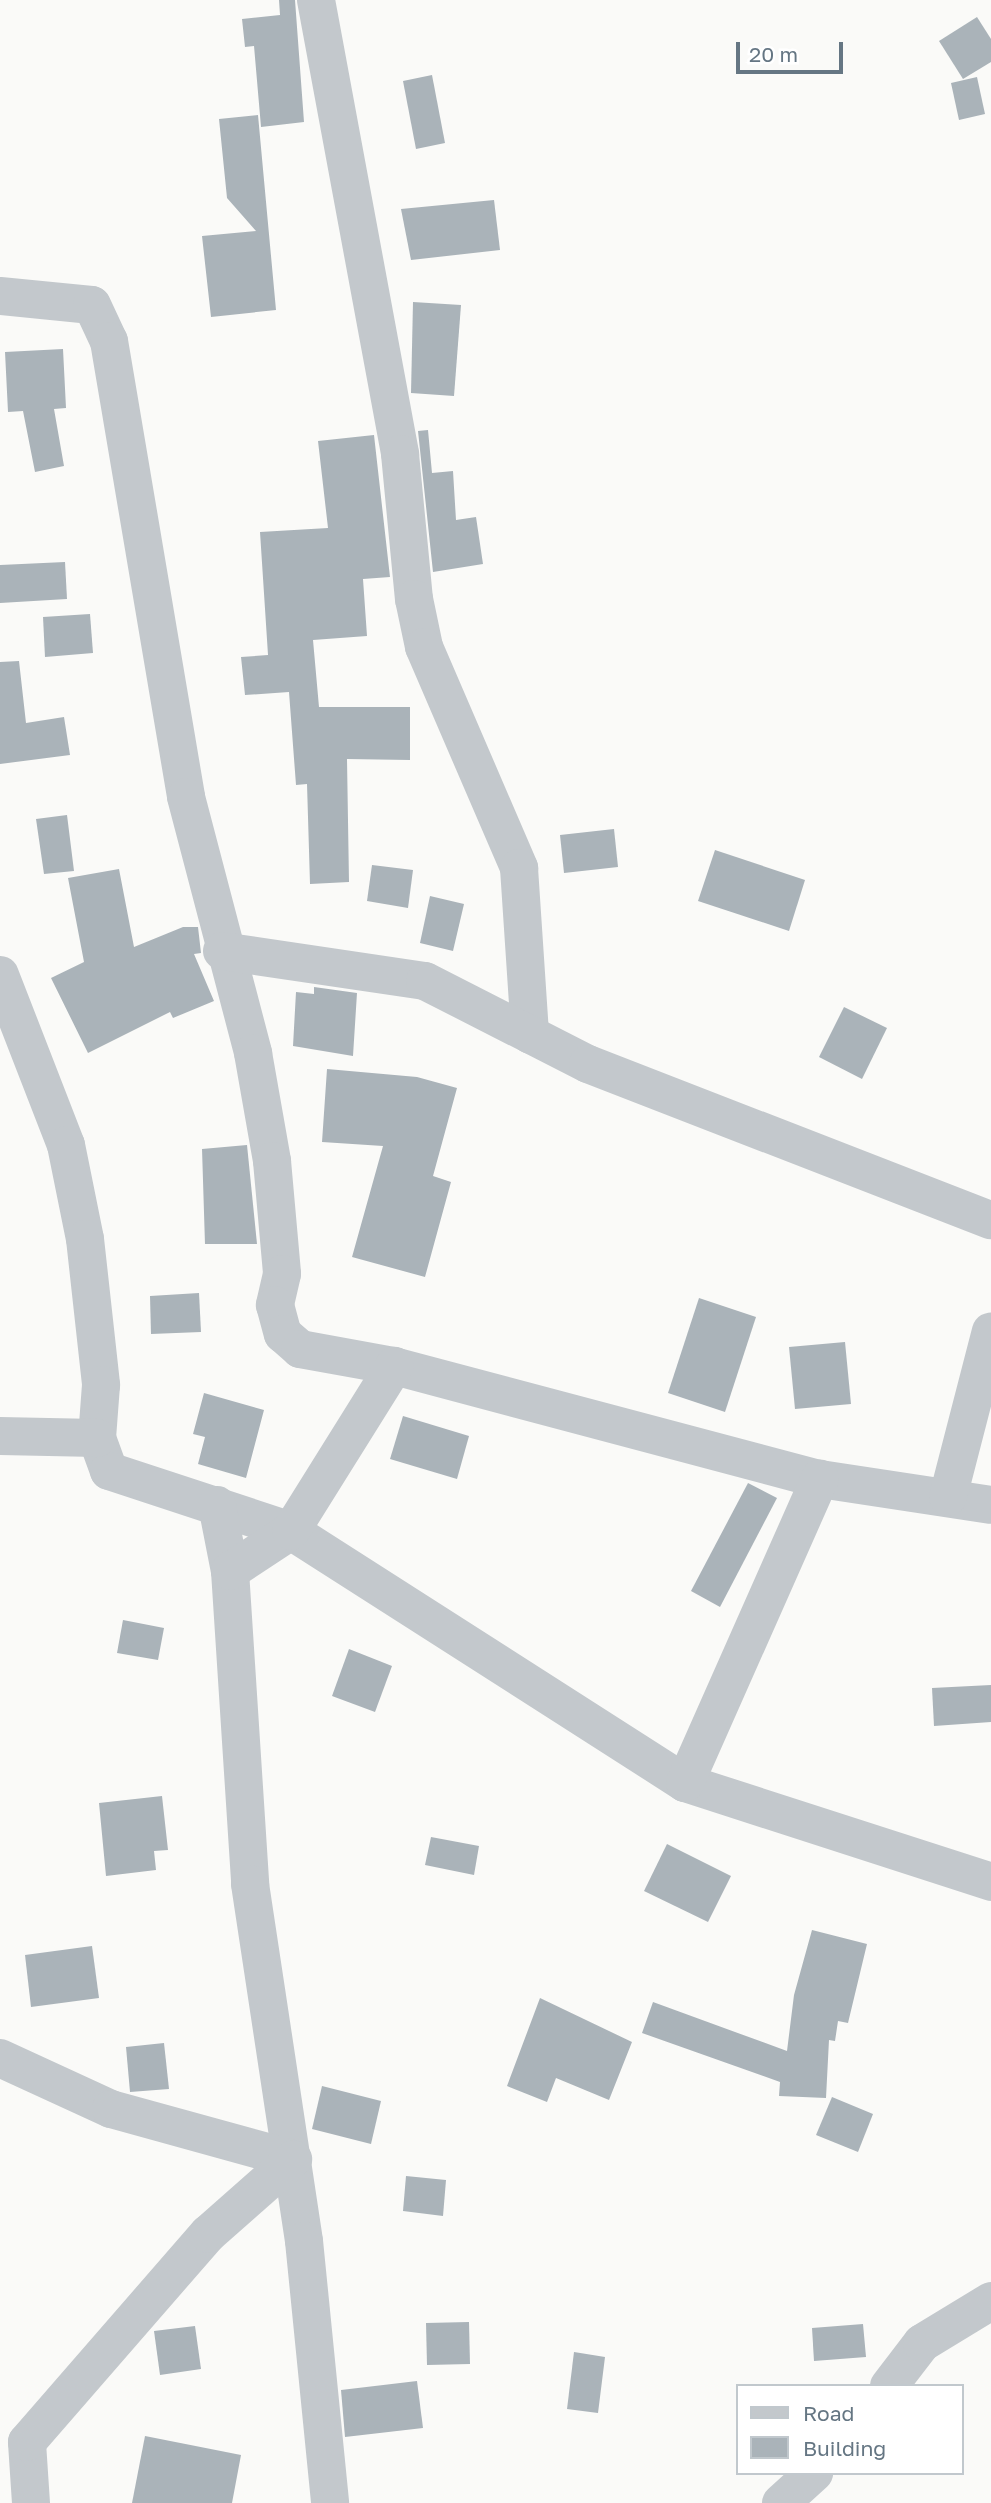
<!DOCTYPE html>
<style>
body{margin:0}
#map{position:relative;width:991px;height:2503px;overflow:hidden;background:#fafaf8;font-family:"Golos Text",sans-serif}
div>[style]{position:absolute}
.building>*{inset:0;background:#aab3b9}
.minor>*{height:38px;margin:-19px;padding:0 19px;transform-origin:19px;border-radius:19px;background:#c3c8cc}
span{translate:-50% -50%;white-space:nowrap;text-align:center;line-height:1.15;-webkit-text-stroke:7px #fff;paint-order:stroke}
.legend{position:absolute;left:736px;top:2384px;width:228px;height:91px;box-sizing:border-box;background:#fff;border:2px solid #c1c8cd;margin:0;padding:9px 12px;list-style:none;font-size:21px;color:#657683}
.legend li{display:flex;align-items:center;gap:14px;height:35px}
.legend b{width:35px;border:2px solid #c1c8cd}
.scale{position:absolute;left:736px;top:42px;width:107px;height:32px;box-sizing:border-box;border:4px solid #657683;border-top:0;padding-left:9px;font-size:21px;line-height:24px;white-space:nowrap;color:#657683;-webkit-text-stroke:5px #fff;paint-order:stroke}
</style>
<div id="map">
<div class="building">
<div style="clip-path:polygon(279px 0,295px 0,304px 122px,261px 127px,254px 46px,245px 47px,242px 19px,280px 15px)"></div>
<div style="clip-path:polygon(977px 17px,991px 39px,991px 62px,963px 79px,939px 41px)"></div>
<div style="clip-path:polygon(432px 75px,445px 143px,416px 149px,403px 81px)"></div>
<div style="clip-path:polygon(977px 77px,985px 114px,959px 120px,951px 83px)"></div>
<div style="clip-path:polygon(258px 115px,276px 310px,211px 317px,202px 236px,256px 231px,227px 198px,219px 119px)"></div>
<div style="clip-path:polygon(494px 200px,500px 250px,411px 260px,401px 209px)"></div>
<div style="clip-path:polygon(413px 302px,461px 305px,454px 396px,411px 393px)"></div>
<div style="clip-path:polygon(63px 349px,66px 408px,54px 409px,64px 466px,35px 472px,23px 411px,8px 412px,5px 352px)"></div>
<div style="clip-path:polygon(428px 430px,432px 473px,453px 471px,456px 520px,476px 517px,483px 564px,433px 572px,418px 431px)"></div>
<div style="clip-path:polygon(374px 435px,390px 577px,363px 579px,367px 636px,313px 640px,319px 707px,410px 707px,410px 760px,347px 759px,349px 882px,310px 884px,307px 784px,296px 785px,289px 692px,245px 695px,241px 657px,268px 655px,260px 532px,328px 528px,318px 441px)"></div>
<div style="clip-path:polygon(65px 562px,67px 599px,0 603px,0 565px)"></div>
<div style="clip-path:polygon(90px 614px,93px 653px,45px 657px,43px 617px)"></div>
<div style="clip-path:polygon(19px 661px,26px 723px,64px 717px,70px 755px,0 764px,0 662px)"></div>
<div style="clip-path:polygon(67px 815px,74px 871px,44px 874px,36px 819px)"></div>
<div style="clip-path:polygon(614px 829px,618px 867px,564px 873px,560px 835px)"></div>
<div style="clip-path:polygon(715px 850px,805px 880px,789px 931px,698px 901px)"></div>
<div style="clip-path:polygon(372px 865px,413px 870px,408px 908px,367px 901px)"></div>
<div style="clip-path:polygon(119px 869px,134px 947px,183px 927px,198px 927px,201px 953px,194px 954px,214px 1001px,173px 1018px,170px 1012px,88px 1053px,51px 978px,84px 962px,68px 878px)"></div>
<div style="clip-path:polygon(430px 896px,464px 904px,453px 951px,420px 943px)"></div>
<div style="clip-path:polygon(314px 987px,357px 993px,353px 1056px,293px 1046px,296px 992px,314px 994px)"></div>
<div style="clip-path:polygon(844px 1007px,887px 1028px,862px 1079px,819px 1057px)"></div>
<div style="clip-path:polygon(327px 1069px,417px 1077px,457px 1088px,433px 1176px,451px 1182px,425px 1277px,352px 1257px,383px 1146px,322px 1142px)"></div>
<div style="clip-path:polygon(247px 1145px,257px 1244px,205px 1244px,202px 1149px)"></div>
<div style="clip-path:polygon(199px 1293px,201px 1332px,151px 1334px,150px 1296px)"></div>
<div style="clip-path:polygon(699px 1298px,756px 1317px,725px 1412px,668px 1393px)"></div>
<div style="clip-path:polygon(845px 1342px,851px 1404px,795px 1409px,789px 1347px)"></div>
<div style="clip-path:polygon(204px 1393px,264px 1410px,246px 1478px,198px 1464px,205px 1437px,193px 1434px)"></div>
<div style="clip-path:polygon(403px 1416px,469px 1436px,457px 1479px,390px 1459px)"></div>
<div style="clip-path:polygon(748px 1483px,777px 1498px,720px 1607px,691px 1591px)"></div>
<div style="clip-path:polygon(123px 1620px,164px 1628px,158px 1660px,117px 1653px)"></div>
<div style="clip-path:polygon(349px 1649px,392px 1666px,375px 1712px,332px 1696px)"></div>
<div style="clip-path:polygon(991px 1685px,991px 1722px,934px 1726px,932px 1688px)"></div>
<div style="clip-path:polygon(162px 1796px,168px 1850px,154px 1851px,156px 1870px,106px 1876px,99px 1803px)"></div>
<div style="clip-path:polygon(431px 1837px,479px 1846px,474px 1875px,425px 1865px)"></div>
<div style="clip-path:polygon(667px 1844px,731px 1876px,708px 1922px,644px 1891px)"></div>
<div style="clip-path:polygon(812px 1930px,867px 1944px,848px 2023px,838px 2021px,835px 2041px,829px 2040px,826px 2098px,779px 2096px,780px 2082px,642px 2033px,653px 2002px,787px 2051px,794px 1995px)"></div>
<div style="clip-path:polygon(92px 1946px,99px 1998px,31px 2007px,25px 1955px)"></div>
<div style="clip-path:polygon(540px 1998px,632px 2042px,609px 2100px,556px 2078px,547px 2102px,507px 2086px)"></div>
<div style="clip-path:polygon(164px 2043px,169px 2089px,130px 2092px,126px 2047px)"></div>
<div style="clip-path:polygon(322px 2086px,381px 2101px,371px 2144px,312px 2129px)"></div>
<div style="clip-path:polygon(832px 2097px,873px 2114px,858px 2152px,816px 2135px)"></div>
<div style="clip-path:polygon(406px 2176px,446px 2180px,443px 2216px,403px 2211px)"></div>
<div style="clip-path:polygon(469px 2322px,470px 2364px,427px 2365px,426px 2323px)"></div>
<div style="clip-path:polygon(863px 2324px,866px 2357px,814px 2361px,812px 2328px)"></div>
<div style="clip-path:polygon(195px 2326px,201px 2369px,160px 2375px,154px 2331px)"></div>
<div style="clip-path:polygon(574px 2352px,605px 2357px,598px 2413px,567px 2409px)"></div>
<div style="clip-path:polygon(417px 2381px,423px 2428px,345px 2437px,341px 2390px)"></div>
<div style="clip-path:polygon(145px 2436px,241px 2455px,232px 2503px,132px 2503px)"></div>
</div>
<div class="minor">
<div style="left:316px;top:0;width:462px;rotate:79.5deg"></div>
<div style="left:400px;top:454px;width:146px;rotate:84.5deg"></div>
<div style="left:414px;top:599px;width:49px;rotate:78.2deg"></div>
<div style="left:424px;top:647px;width:241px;rotate:66.7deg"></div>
<div style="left:519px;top:868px;width:167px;rotate:86.2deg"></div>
<div style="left:0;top:296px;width:92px;rotate:5.6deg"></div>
<div style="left:92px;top:305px;width:40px;rotate:65deg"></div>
<div style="left:109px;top:341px;width:462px;rotate:80.4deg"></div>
<div style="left:186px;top:797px;width:265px;rotate:75.3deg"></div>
<div style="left:253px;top:1053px;width:110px;rotate:80deg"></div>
<div style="left:272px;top:1161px;width:113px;rotate:84.9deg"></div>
<div style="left:282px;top:1274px;width:32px;rotate:103deg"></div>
<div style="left:275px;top:1305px;width:30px;rotate:75deg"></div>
<div style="left:283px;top:1334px;width:23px;rotate:41deg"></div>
<div style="left:300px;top:1349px;width:96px;rotate:10.3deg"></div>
<div style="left:394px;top:1366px;width:441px;rotate:14.9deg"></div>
<div style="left:820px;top:1479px;width:173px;rotate:8.6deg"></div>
<div style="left:222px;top:951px;width:205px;rotate:8.4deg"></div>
<div style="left:425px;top:981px;width:183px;rotate:27deg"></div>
<div style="left:588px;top:1064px;width:432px;rotate:21.2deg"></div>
<div style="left:0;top:975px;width:182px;rotate:68.8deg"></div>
<div style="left:66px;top:1145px;width:96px;rotate:78.6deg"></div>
<div style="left:85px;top:1239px;width:147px;rotate:83.7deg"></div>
<div style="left:101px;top:1385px;width:53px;rotate:94.3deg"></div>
<div style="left:97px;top:1438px;width:35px;rotate:70deg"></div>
<div style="left:109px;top:1471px;width:192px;rotate:18.2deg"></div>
<div style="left:291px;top:1531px;width:468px;rotate:32.6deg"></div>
<div style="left:685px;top:1783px;width:322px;rotate:17.9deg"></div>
<div style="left:0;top:1436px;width:97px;rotate:1.2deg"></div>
<div style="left:948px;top:1497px;width:171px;rotate:-75.5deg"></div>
<div style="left:217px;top:1505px;width:67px;rotate:78.9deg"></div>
<div style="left:230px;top:1571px;width:314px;rotate:86.3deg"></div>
<div style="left:250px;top:1884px;width:361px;rotate:81.4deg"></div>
<div style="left:304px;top:2241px;width:263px;rotate:84.3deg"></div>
<div style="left:230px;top:1571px;width:73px;rotate:-33.3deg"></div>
<div style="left:291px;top:1531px;width:195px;rotate:-58deg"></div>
<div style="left:685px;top:1783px;width:333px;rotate:-66.1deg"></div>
<div style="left:0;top:2058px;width:122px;rotate:24.7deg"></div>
<div style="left:111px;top:2109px;width:189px;rotate:15.4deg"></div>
<div style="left:889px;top:2386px;width:54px;rotate:-52.5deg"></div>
<div style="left:922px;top:2343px;width:81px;rotate:-31.3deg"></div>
<div style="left:31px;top:2503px;width:61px;rotate:-93.8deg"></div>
<div style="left:27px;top:2442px;width:276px;rotate:-49deg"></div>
<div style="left:208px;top:2234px;width:113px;rotate:-41.4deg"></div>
<div style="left:781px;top:2503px;width:45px;rotate:-42.3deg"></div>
</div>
<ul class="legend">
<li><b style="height:9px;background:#c3c8cc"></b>Road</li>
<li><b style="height:19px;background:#aab3b9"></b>Building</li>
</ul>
<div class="scale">20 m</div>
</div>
